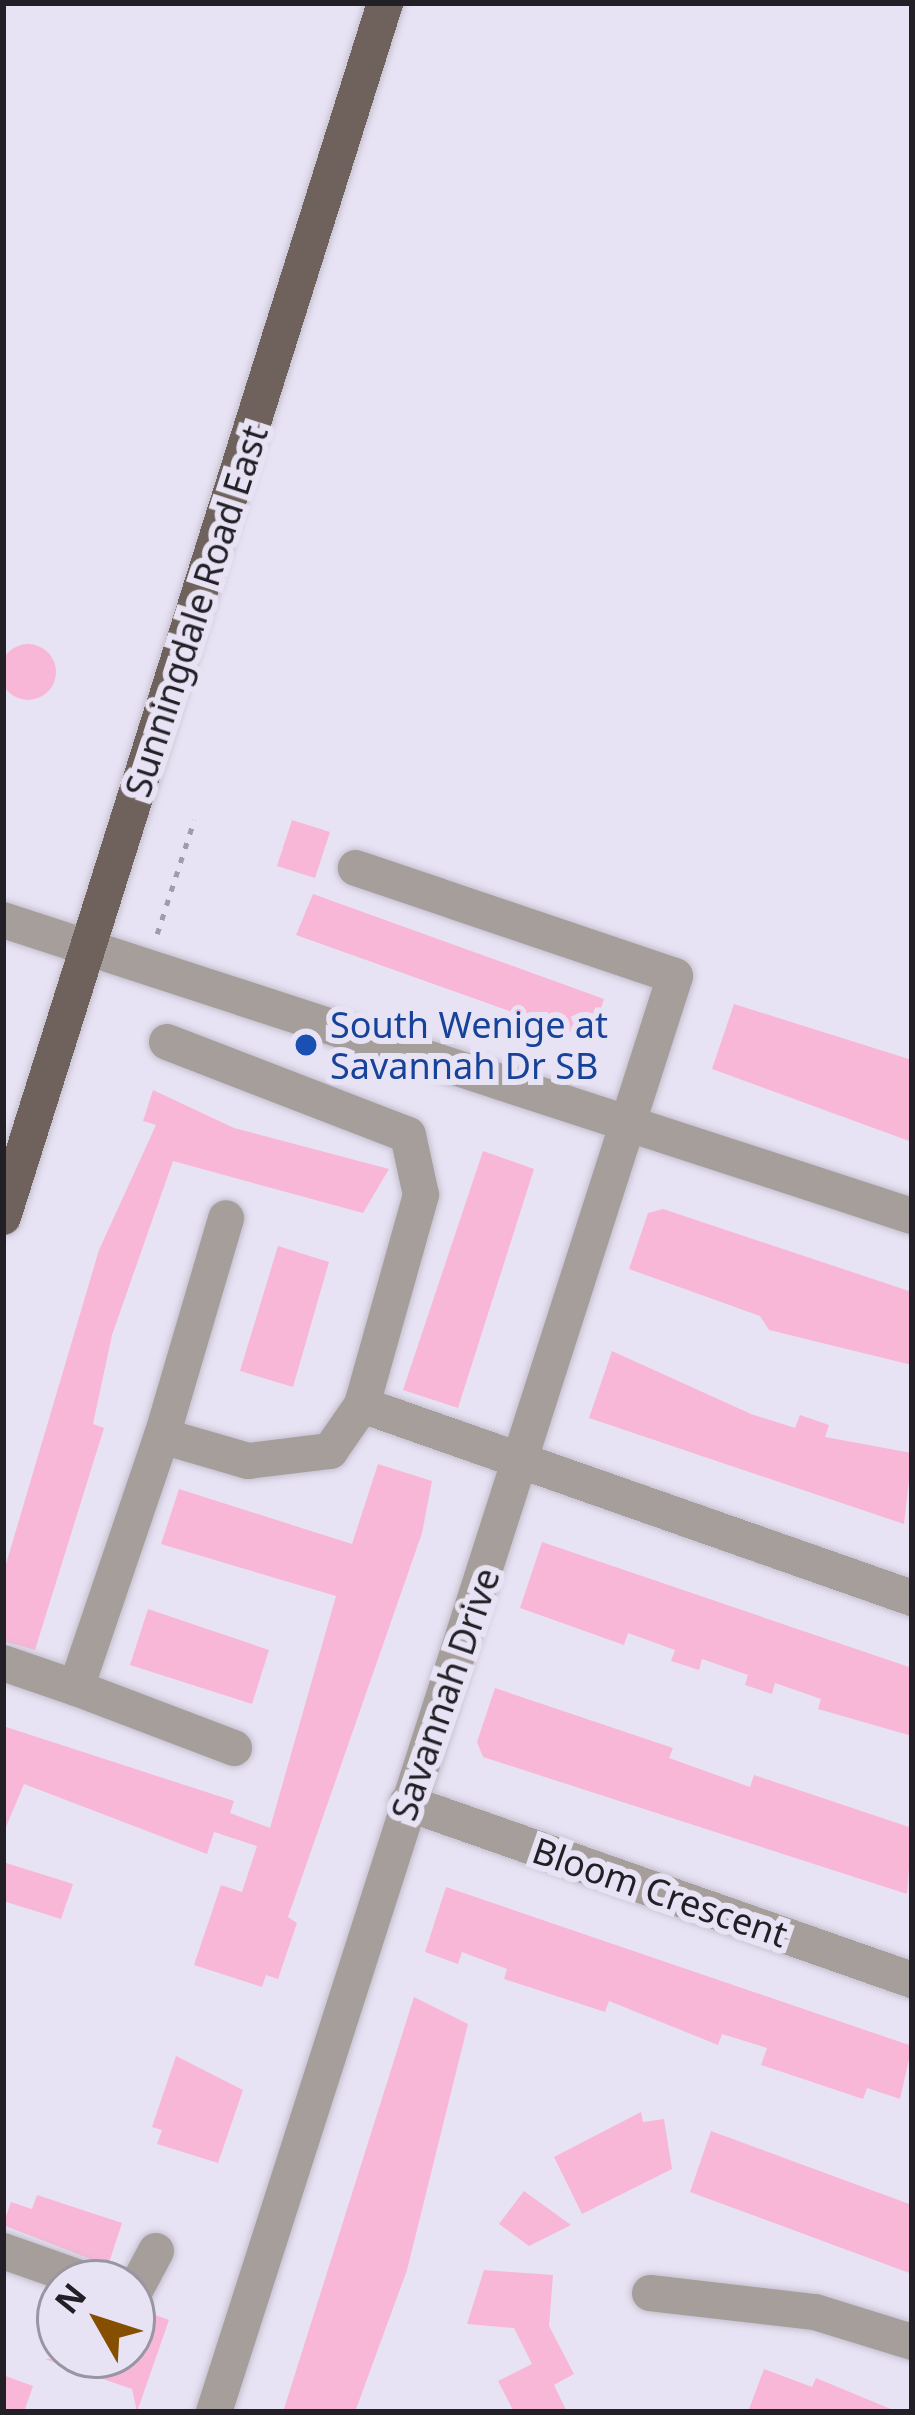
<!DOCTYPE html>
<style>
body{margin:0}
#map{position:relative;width:915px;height:2415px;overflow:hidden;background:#e8e3f4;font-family:"Noto Sans",sans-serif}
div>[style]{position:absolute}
.building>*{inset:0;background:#f8b7d6}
.round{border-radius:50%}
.path>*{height:4.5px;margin-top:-2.25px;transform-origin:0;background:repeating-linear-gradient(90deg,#9f9ba8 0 6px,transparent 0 15px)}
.roads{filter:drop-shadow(0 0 3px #c4c0cf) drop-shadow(0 0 3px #c4c0cf)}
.minor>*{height:36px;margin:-18px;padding:0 18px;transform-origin:18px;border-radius:18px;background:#a59e9a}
.major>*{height:36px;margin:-18px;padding:0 18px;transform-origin:18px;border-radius:18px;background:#6f625c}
.dots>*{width:33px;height:33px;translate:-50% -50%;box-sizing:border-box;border:6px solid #e8e3f4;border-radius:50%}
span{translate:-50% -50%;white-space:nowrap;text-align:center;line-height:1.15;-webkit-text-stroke:12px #e8e3f4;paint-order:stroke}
.street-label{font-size:36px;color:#222026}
.transit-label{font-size:36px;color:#164399}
.left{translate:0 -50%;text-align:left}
.frame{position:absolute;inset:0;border:6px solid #222026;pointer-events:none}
.north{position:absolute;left:36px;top:2259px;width:120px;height:120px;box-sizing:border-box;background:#e8e3f4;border:3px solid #9995a2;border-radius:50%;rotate:309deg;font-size:33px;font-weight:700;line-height:48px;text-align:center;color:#222026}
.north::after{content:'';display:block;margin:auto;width:42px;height:54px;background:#864f00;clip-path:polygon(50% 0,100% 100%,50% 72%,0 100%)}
</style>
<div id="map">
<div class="building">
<div class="round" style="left:0;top:644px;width:56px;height:56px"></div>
<div style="clip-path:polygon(292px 820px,330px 832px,315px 878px,277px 866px)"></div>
<div style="clip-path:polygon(313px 894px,604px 999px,591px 1040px,296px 935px)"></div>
<div style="clip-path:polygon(734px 1004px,912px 1060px,912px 1142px,712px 1069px)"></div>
<div style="clip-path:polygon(153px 1090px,234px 1128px,389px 1169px,363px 1213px,173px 1161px,112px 1335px,93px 1424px,104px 1428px,35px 1650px,3px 1641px,6px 1564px,99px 1250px,156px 1125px,143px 1121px)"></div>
<div style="clip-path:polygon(483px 1151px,534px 1169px,458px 1408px,403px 1390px)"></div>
<div style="clip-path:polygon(663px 1209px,912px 1292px,912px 1365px,769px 1330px,760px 1316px,629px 1269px,648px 1213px)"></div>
<div style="clip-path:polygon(278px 1246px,329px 1262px,293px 1387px,240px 1371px)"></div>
<div style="clip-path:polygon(612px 1351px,751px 1414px,795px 1428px,800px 1415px,829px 1425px,825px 1437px,912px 1453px,904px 1524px,589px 1418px)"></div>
<div style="clip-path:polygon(378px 1464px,432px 1481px,422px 1533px,288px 1917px,297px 1923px,278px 1979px,266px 1975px,262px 1987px,194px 1965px,221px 1885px,242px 1892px,257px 1846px,214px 1832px,207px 1854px,24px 1784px,3px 1834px,3px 1726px,234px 1801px,230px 1813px,270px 1828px,336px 1596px,161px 1544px,179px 1489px,352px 1544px)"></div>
<div style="clip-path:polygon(542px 1542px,912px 1668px,912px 1736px,818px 1709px,821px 1699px,775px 1683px,772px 1694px,745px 1685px,748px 1675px,702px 1659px,699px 1670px,671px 1661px,675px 1650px,628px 1633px,624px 1645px,520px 1608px)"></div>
<div style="clip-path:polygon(148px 1609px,269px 1650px,252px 1704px,130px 1665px)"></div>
<div style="clip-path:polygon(495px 1688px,673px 1748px,669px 1758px,750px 1787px,754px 1775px,912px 1828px,907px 1894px,483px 1757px,477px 1742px)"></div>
<div style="clip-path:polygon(3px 1862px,73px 1884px,61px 1919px,3px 1901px)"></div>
<div style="clip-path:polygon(446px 1887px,912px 2046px,900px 2099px,867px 2088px,863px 2099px,761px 2065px,767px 2048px,722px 2034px,718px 2045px,609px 2001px,605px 2012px,504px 1979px,507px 1969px,462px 1952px,458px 1964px,425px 1952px)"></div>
<div style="clip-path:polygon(414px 1997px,468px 2024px,407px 2270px,355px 2412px,283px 2412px)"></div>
<div style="clip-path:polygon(176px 2056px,243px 2090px,218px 2163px,157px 2144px,162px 2130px,152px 2127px)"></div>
<div style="clip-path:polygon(641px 2112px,643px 2122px,664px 2119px,672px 2169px,582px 2214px,554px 2157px)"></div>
<div style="clip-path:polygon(711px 2131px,912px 2205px,912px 2274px,690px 2192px)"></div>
<div style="clip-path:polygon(524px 2191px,571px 2225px,529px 2246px,499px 2224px)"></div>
<div style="clip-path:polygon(37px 2195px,122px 2223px,108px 2266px,3px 2225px,11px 2202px,32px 2209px)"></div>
<div style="clip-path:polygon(484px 2270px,553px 2275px,549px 2326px,574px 2374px,554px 2385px,567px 2412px,514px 2412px,498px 2381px,532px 2364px,514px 2328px,467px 2324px)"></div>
<div style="clip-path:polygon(147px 2312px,169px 2320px,137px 2412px,132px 2389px,45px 2359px,132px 2355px,132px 2318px)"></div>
<div style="clip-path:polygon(764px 2369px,812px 2387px,816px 2378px,898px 2412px,748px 2412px)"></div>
<div style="clip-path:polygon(3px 2375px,33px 2386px,24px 2412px,3px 2412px)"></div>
</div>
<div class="path">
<div style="left:157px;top:934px;width:120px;rotate:-72deg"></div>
</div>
<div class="roads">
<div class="minor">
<div style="left:3px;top:920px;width:956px;rotate:18.04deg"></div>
<div style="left:167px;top:1042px;width:258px;rotate:21.1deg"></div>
<div style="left:408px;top:1135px;width:61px;rotate:77.8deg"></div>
<div style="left:421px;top:1195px;width:218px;rotate:105.7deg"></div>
<div style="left:362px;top:1405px;width:583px;rotate:19.34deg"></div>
<div style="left:162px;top:1436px;width:227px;rotate:-73.6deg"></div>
<div style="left:3px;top:1663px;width:77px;rotate:18.9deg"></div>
<div style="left:234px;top:1748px;width:169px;rotate:-159.2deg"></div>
<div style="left:76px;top:1688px;width:266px;rotate:-71.2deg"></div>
<div style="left:162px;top:1436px;width:90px;rotate:16.2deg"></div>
<div style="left:248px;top:1461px;width:83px;rotate:-7deg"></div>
<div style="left:330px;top:1451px;width:56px;rotate:-55.2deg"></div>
<div style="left:407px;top:1803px;width:535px;rotate:19.32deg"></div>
<div style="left:3px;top:2251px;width:96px;rotate:19.4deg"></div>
<div style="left:650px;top:2293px;width:166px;rotate:6.6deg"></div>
<div style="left:815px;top:2312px;width:102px;rotate:17.2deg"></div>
<div style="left:132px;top:2296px;width:51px;rotate:-61.9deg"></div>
<div style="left:214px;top:2412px;width:1508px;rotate:-72.2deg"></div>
<div style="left:675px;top:976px;width:337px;rotate:-161.3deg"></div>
</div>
<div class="major">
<div style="left:3px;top:1217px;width:1273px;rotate:-72.53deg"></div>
</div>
</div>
<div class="dots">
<div style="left:306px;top:1045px;background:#1a4fb4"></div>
</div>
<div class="street-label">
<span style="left:196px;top:611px;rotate:-72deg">Sunningdale Road East</span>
<span style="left:445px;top:1694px;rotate:-71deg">Savannah Drive</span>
<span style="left:660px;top:1892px;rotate:19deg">Bloom Crescent</span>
</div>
<div class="transit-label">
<span class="left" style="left:330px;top:1045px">South Wenige at<br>Savannah Dr SB</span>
</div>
<div class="frame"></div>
<div class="north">N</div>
</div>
